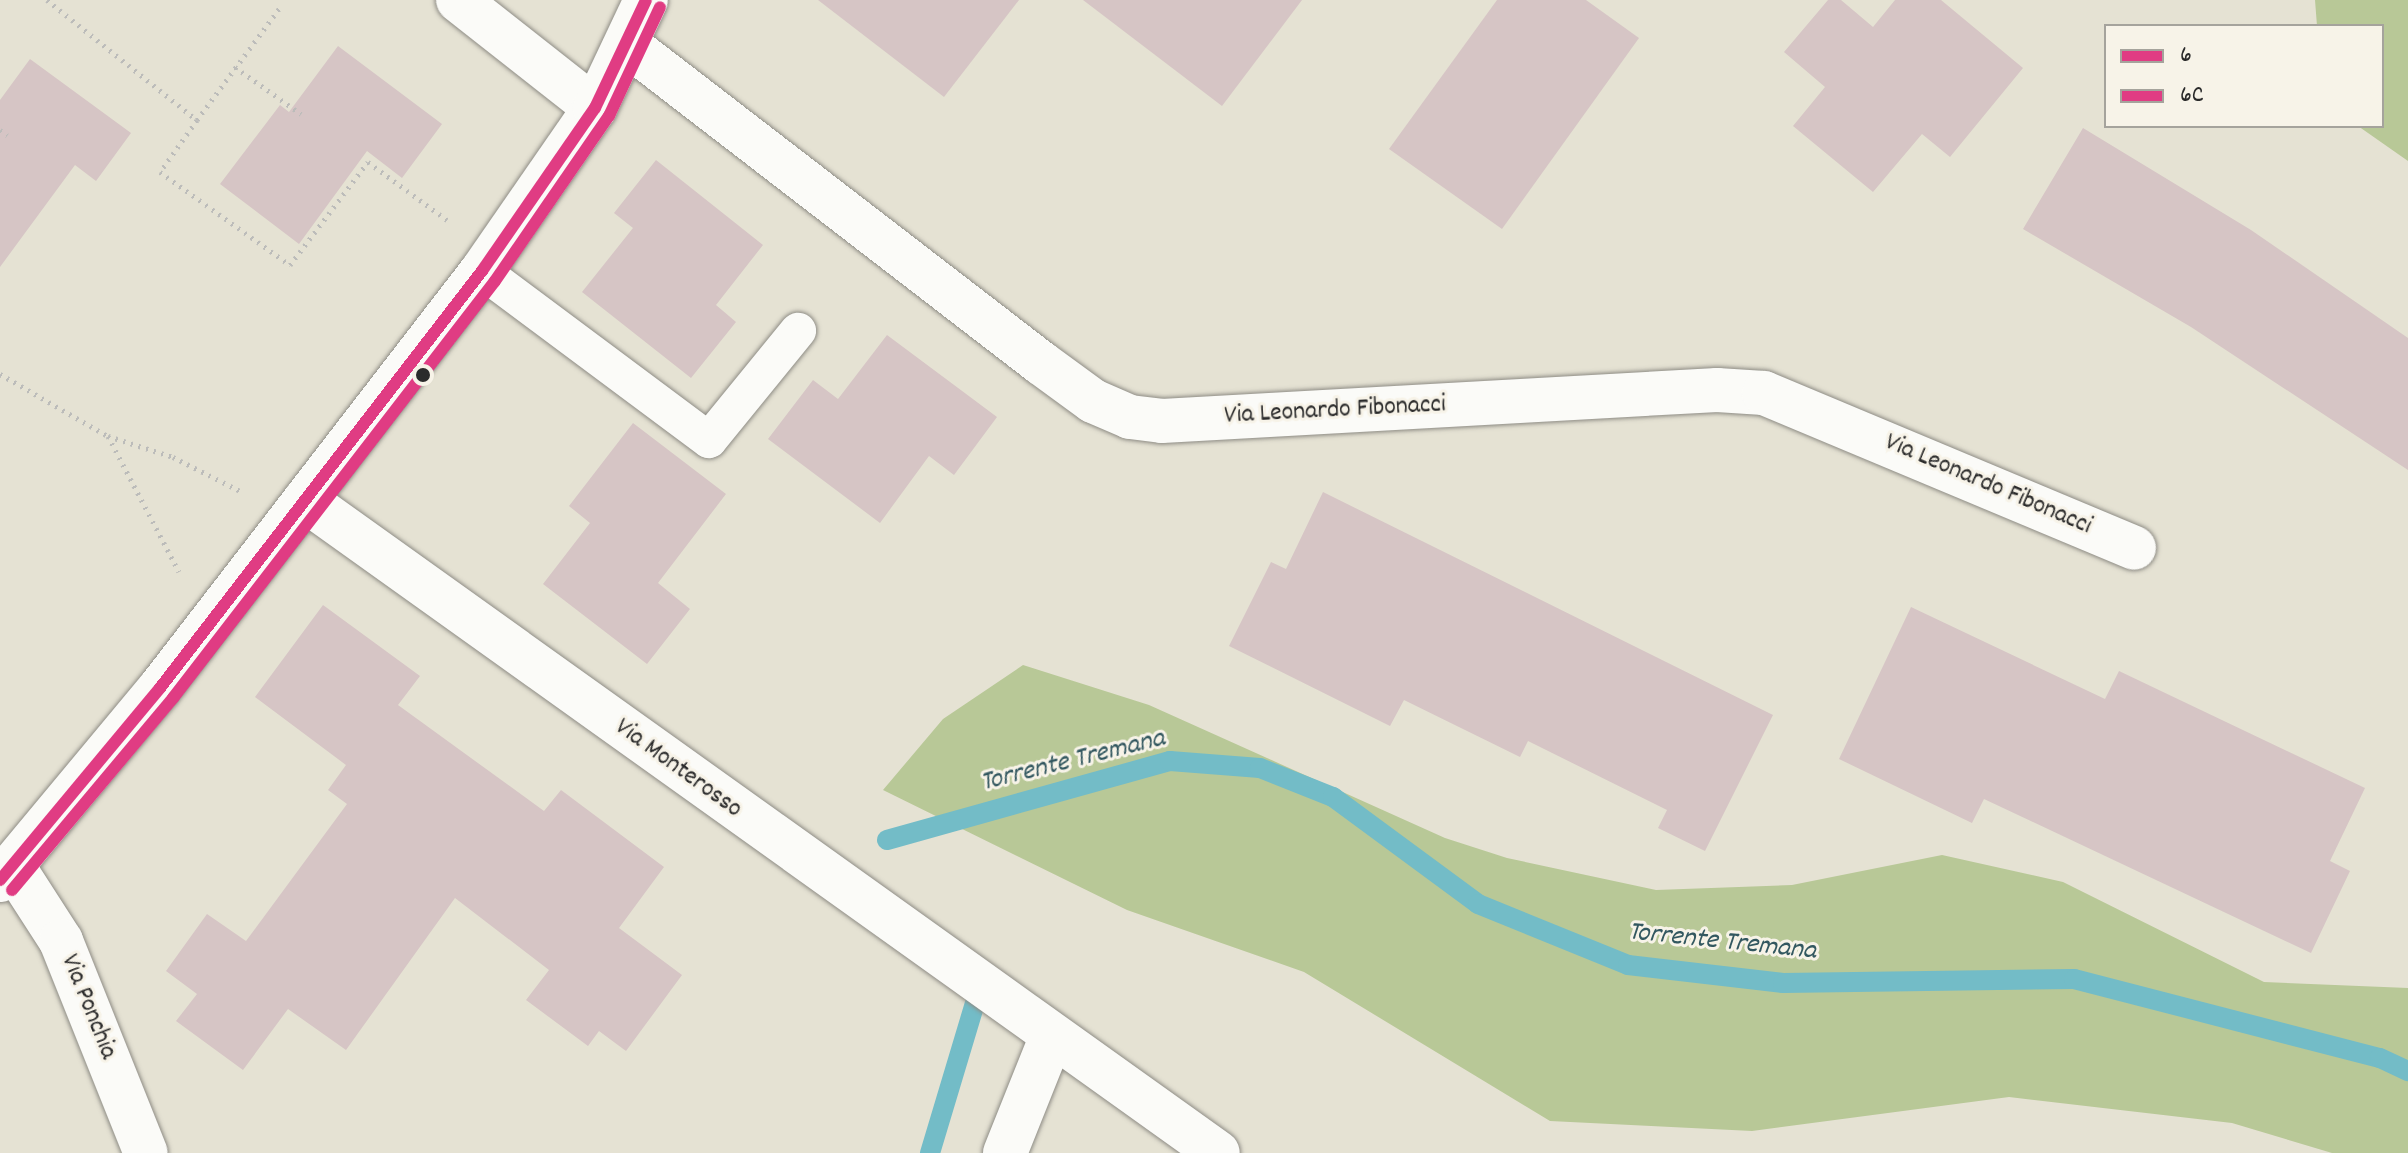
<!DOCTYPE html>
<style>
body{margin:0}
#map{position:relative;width:2408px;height:1153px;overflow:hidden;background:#e5e2d3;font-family:Dekko,sans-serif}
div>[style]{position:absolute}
.forest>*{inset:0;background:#b8c897}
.stream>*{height:20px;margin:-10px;padding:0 10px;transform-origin:10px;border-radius:10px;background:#73bcc7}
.building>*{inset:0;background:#d6c5c5}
.path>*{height:5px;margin-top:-2.5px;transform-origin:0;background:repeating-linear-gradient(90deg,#bcbcba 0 2px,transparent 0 8px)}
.roads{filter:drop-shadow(0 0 2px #8e8c85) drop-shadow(0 0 2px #8e8c85)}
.service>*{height:36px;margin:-18px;padding:0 18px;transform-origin:18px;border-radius:18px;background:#fbfbf8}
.minor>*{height:44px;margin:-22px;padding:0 22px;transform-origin:22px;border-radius:22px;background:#fbfbf8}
.bus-1>*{height:12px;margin:-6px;padding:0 6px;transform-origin:6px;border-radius:6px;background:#e03c83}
.bus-2>*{height:12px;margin:-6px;padding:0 6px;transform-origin:6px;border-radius:6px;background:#e03c83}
.dots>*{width:22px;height:22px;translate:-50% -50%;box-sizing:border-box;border:4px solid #f7f3e8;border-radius:50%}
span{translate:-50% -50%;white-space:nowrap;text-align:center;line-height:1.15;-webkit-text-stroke:6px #f7f3e8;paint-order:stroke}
.street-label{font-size:26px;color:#2b2b2b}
.water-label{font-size:28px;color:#335860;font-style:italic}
.legend{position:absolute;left:2104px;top:24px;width:280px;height:104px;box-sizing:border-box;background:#f7f3e8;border:2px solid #a5a39c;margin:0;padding:10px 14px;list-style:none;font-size:24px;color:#2b2b2b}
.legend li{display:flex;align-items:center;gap:16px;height:40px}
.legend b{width:40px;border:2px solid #a5a39c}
</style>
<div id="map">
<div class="forest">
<div style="clip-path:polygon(2315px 0,2408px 0,2408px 161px,2358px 126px,2382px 126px,2382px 26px,2317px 26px)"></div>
<div style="clip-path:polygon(1023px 665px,1149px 705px,1445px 838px,1507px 858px,1656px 890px,1792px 885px,1942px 855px,2063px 882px,2264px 982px,2408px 988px,2408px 1153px,2332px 1153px,2232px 1123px,2009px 1097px,1752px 1131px,1550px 1121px,1304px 972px,1127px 910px,883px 790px,943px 719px)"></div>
</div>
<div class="stream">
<div style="left:887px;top:840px;width:294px;rotate:-15.6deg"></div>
<div style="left:1170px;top:761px;width:90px;rotate:4.4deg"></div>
<div style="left:1260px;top:768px;width:79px;rotate:21.7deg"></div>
<div style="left:1333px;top:797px;width:180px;rotate:36.4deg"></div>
<div style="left:1478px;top:904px;width:162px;rotate:22.1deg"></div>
<div style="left:1628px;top:965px;width:156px;rotate:6.6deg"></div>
<div style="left:1783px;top:983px;width:291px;rotate:-0.8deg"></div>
<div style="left:2074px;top:979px;width:316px;rotate:14.5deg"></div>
<div style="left:2380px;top:1058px;width:31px;rotate:25deg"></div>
<div style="left:930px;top:1153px;width:174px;rotate:-73.3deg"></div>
</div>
<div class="building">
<div style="clip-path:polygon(818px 0,1019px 0,944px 97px)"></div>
<div style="clip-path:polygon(1083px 0,1302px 0,1222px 106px)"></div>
<div style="clip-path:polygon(1497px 0,1586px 0,1639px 38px,1502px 229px,1389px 149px)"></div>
<div style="clip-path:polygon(1828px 0,1841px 0,1873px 27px,1895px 0,1941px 0,2023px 68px,1950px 157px,1922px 134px,1873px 192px,1793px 126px,1825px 87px,1784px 52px)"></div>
<div style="clip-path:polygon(338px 46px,442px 124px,402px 178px,367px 151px,299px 244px,220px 184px,280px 105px,289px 112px)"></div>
<div style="clip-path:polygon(30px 59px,131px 133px,96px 181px,75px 165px,0 267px,0 100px)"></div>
<div style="clip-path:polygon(2083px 128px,2251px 230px,2408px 338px,2408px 470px,2191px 327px,2023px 229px)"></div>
<div style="clip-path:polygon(656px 160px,763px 245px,716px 305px,736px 322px,691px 378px,582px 292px,633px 228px,614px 213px)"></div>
<div style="clip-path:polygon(887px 335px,997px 417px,954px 475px,929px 456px,880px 523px,768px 439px,813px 380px,838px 399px)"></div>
<div style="clip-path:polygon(633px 423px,726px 494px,658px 583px,690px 609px,647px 664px,543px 584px,590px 523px,569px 506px)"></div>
<div style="clip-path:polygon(1323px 492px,1773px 715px,1705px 851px,1658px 828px,1667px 810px,1528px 741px,1520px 757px,1404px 700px,1390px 726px,1229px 646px,1271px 562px,1286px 569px)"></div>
<div style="clip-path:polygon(323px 605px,420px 676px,398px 705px,544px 811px,561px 790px,664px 867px,619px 928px,682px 975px,626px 1051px,599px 1031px,588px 1046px,526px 1000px,549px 970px,455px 898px,346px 1050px,288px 1009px,243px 1070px,176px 1021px,197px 994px,166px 971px,207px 914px,246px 941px,347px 804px,328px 790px,346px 765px,255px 697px)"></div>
<div style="clip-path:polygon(1911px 607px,2105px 699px,2119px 671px,2365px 788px,2330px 861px,2350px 871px,2311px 953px,1984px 799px,1972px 823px,1839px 759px)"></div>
</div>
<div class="path">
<div style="left:47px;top:0;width:192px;rotate:38.7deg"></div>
<div style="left:197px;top:120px;width:142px;rotate:-53.6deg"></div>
<div style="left:235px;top:67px;width:81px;rotate:35.5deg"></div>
<div style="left:197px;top:120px;width:64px;rotate:125.4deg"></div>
<div style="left:160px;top:172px;width:160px;rotate:35.6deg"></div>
<div style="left:290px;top:265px;width:129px;rotate:-52.9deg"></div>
<div style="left:368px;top:162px;width:98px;rotate:36.3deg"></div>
<div style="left:0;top:130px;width:9px;rotate:36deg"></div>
<div style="left:0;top:374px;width:125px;rotate:29.9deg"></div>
<div style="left:108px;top:436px;width:68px;rotate:17.9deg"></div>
<div style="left:173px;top:457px;width:77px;rotate:26.9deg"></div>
<div style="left:108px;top:436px;width:153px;rotate:62.4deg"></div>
</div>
<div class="roads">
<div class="service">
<div style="left:482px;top:271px;width:283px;rotate:36.7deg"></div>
<div style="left:709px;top:440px;width:141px;rotate:-50.8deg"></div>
</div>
<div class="minor">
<div style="left:458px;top:0;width:174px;rotate:38.2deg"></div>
<div style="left:628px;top:45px;width:521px;rotate:37.6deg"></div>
<div style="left:1041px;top:363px;width:64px;rotate:36.2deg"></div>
<div style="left:1093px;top:401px;width:40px;rotate:23.4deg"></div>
<div style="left:1130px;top:417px;width:32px;rotate:7deg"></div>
<div style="left:1162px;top:421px;width:556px;rotate:-3.2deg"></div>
<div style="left:1717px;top:390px;width:47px;rotate:3.7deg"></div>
<div style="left:1764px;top:393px;width:401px;rotate:22.7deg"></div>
<div style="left:305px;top:500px;width:1122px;rotate:35.57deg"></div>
<div style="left:14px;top:868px;width:87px;rotate:57.2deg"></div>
<div style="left:61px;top:941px;width:228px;rotate:68.2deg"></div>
<div style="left:0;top:880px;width:250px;rotate:-50.2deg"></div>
<div style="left:160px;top:688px;width:527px;rotate:-52.33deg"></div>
<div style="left:482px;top:271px;width:198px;rotate:-55.3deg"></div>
<div style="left:595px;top:108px;width:119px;rotate:-64.7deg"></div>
<div style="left:1005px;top:1153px;width:124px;rotate:-68.2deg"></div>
</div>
</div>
<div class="bus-1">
<div style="left:0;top:880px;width:250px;rotate:-50.2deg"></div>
<div style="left:160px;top:688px;width:527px;rotate:-52.33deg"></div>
<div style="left:482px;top:271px;width:198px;rotate:-55.3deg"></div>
<div style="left:595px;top:108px;width:119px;rotate:-64.7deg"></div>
</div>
<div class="bus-2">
<div style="left:12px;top:890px;width:251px;rotate:-50deg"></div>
<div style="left:173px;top:698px;width:527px;rotate:-52.33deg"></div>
<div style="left:495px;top:281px;width:201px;rotate:-55.4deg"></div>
<div style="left:609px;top:116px;width:120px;rotate:-64.9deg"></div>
</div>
<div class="dots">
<div style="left:423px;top:375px;background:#2b2b2b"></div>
</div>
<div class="street-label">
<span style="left:1335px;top:411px;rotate:-3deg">Via Leonardo Fibonacci</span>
<span style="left:1988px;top:485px;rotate:23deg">Via Leonardo Fibonacci</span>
<span style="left:678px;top:769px;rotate:36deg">Via Monterosso</span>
<span style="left:88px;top:1007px;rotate:68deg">Via Ponchia</span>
</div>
<div class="water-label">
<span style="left:1073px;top:762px;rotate:-14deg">Torrente Tremana</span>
<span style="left:1722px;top:943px;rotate:6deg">Torrente Tremana</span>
</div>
<ul class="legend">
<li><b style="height:10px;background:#e03c83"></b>6</li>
<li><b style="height:10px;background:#e03c83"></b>6C</li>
</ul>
</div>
